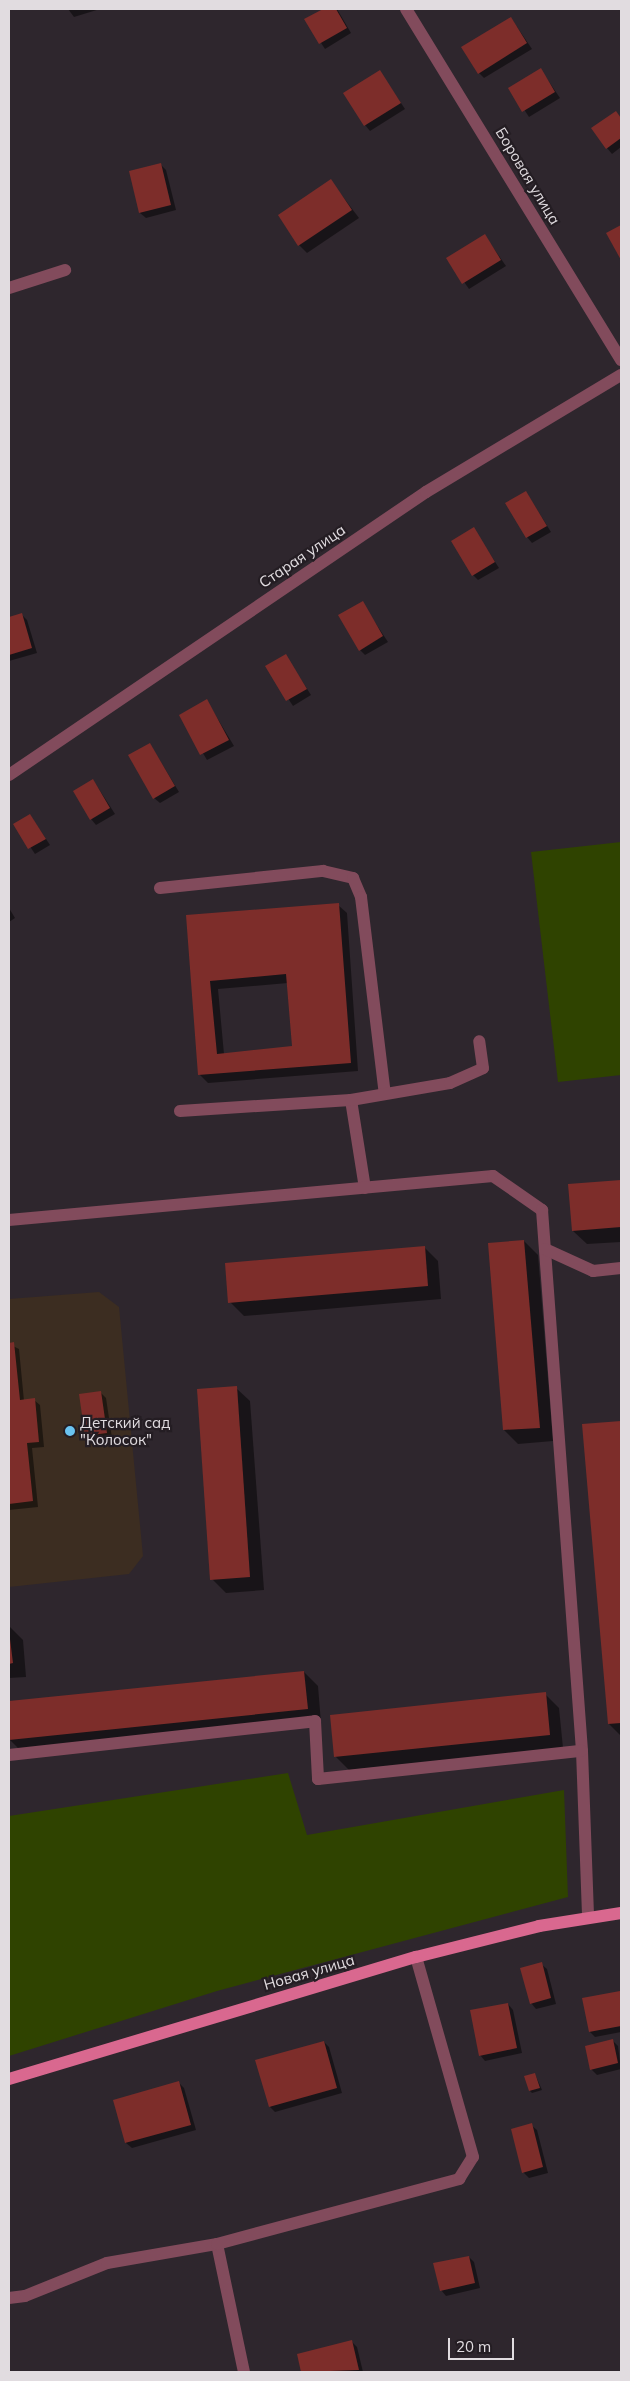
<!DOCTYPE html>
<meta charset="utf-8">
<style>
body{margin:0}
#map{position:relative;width:630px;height:2381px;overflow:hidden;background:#2e262d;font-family:Mulish,sans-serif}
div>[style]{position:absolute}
.education>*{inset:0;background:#3c2d21}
.green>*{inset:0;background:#2f4300}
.shadow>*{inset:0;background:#0007}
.building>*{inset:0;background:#7d2d2a}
.minor>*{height:12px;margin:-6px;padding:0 6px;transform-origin:6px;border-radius:6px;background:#824b5c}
.major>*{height:12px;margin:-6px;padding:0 6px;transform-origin:6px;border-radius:6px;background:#d9688f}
.dots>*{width:14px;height:14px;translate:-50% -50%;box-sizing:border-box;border:2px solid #241d23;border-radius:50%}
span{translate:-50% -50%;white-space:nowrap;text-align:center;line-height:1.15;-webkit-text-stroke:4.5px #241d23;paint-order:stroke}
.street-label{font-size:15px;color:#e1dce0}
.poi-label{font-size:15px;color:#e1dce0}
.left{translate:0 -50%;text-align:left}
.frame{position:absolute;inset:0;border:10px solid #e1dce0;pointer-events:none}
.scale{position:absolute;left:448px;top:2338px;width:66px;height:22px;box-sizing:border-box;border:2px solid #e1dce0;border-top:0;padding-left:6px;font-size:15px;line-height:18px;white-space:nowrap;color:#e1dce0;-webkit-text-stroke:4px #241d23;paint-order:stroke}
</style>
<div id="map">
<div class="education">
<div style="clip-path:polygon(99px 1292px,119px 1307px,143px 1556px,129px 1574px,9px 1587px,9px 1299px)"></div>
</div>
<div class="green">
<div style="clip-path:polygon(621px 842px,621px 1075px,558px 1082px,531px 852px)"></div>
<div style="clip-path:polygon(288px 1773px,307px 1835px,564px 1790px,568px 1897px,217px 1991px,9px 2056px,9px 1816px)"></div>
</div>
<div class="shadow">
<div style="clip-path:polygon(68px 9px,100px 9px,74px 17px)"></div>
<div style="clip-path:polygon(325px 9px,337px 9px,351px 33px,325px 49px,306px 20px)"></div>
<div style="clip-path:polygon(511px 18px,532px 49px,484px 78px,479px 73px)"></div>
<div style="clip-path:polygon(541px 70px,560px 98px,529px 117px,510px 88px)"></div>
<div style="clip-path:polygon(380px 72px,405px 109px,370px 131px,365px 125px)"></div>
<div style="clip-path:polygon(616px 112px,621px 118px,621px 147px,612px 154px,607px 148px)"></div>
<div style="clip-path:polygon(160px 164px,166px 170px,176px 210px,146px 218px,140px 213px)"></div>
<div style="clip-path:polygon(331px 181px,359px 218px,307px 253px,299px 245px)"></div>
<div style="clip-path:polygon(485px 236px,506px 266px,469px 289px,448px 259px)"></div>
<div style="clip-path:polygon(526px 492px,551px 532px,532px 543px,527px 537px)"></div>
<div style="clip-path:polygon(474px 529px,499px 568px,478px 580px,473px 575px)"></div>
<div style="clip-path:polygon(362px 603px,388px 642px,365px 655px,360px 650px)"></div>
<div style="clip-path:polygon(22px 615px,27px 620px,37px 653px,9px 661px,9px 618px)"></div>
<div style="clip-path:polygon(286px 656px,311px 695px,293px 706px,267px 666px)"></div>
<div style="clip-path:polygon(207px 701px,234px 746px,207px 760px,180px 715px)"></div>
<div style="clip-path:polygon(150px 744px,179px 792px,160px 803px,154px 798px)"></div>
<div style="clip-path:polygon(93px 780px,115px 814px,96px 825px,91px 819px)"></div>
<div style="clip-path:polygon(30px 815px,50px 845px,35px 854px,15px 824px)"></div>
<div style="clip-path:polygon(evenodd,338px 905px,347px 913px,358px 1071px,208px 1083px,200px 1075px,188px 916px,338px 905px,288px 983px,294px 1048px,224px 1054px,218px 989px,288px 983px)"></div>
<div style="clip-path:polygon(9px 908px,15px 918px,9px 922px)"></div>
<div style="clip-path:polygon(621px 1181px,621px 1242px,587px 1244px,573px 1231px,569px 1185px)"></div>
<div style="clip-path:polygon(524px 1241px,538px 1255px,553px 1441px,518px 1444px,504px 1430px)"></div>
<div style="clip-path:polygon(424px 1247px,438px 1261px,441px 1299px,244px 1316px,230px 1302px)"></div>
<div style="clip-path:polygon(9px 1344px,19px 1349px,24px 1401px,34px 1400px,40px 1405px,44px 1447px,32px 1448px,38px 1507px,9px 1510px)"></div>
<div style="clip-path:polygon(236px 1388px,250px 1401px,264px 1590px,226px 1593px,212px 1579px)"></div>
<div style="clip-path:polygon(100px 1392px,106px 1398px,112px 1438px,92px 1441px,87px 1436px)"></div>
<div style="clip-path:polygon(621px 1422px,621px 1736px,609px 1724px,583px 1425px)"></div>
<div style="clip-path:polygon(9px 1626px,23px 1640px,26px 1677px,9px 1678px)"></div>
<div style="clip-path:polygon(304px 1672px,318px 1686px,321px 1723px,24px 1754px,10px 1740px,9px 1703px)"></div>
<div style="clip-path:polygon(545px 1694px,559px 1708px,563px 1748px,349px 1770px,335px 1756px)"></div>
<div style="clip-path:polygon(541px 1964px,547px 1969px,556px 2004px,536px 2009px,531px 2003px)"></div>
<div style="clip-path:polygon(620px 1992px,621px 2032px,595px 2037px,590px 2032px,584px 1999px)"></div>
<div style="clip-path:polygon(508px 2004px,513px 2010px,522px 2053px,485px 2061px,480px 2055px)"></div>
<div style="clip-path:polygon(612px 2040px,618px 2046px,621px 2069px,597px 2075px,591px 2069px)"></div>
<div style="clip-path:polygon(324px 2042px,329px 2047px,342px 2093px,275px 2112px,270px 2107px)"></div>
<div style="clip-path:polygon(535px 2074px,542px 2090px,532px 2093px,530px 2091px)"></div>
<div style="clip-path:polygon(179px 2083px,184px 2088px,196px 2130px,132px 2148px,126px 2143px,114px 2101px)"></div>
<div style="clip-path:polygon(531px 2125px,537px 2130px,548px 2173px,529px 2178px,523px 2172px)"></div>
<div style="clip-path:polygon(469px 2257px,474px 2262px,480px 2288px,446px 2296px,441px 2290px)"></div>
<div style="clip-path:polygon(352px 2342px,357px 2347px,363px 2372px,302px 2372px,298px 2355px)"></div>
</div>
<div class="building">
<div style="clip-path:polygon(323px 9px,336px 9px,347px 28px,319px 44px,304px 19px)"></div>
<div style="clip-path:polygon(511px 17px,527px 43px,478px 74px,461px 47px)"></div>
<div style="clip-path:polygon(541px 68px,555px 92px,522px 112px,508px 88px)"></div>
<div style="clip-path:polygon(380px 70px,401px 103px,364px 126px,343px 93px)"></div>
<div style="clip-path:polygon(616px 111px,621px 118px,621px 138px,606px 149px,591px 128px)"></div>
<div style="clip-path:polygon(161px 163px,171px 205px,139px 213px,129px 171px)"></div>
<div style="clip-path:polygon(331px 179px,352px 210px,298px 246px,278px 215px)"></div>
<div style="clip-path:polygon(621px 225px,621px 260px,606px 233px)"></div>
<div style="clip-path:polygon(485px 234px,501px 260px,462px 284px,446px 258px)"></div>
<div style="clip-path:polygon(526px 491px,547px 526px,526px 538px,505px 503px)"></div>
<div style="clip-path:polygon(474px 527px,495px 562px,472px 576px,451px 541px)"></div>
<div style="clip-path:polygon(363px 601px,383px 636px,359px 651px,338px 615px)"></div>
<div style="clip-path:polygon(22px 613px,32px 648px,9px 655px,9px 617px)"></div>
<div style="clip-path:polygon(286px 654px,307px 689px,286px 701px,265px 666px)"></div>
<div style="clip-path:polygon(207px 699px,229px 740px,200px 755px,179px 715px)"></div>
<div style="clip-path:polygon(150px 743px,175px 786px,153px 799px,128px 755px)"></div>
<div style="clip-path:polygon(93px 779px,110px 808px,90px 820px,73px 791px)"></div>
<div style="clip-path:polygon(30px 814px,46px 839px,28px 849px,13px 824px)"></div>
<div style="clip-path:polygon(evenodd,339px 903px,351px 1063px,198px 1075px,186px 915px,339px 903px,286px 974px,292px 1046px,217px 1054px,210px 981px,286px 974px)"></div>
<div style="clip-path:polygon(621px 1180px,621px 1227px,572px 1231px,568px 1184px)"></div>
<div style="clip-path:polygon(524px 1240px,540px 1428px,503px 1430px,488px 1243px)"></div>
<div style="clip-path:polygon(425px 1246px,428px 1286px,228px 1303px,225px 1263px)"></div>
<div style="clip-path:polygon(14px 1342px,20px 1400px,35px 1398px,39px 1442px,27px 1443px,33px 1501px,9px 1504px,9px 1343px)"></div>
<div style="clip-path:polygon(237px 1386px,250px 1577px,210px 1580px,197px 1389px)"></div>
<div style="clip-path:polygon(101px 1391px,107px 1433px,85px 1436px,79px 1394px)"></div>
<div style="clip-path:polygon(621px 1421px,621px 1723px,608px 1724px,582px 1424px)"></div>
<div style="clip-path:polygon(9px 1631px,13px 1663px,9px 1664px)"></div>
<div style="clip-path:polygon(304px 1671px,308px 1709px,9px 1740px,9px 1701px)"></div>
<div style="clip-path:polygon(546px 1692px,550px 1735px,334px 1757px,330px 1715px)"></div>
<div style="clip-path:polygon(542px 1962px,551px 1998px,530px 2004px,520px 1968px)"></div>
<div style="clip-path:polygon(620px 1991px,621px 2026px,589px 2032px,582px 1998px)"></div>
<div style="clip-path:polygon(508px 2003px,517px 2048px,479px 2056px,470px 2010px)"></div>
<div style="clip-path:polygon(613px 2039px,618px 2063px,590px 2070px,585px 2046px)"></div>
<div style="clip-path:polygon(324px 2041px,337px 2088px,269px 2107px,255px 2060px)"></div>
<div style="clip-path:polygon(535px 2073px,540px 2088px,529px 2091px,524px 2076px)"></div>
<div style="clip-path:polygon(179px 2081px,191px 2125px,125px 2143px,113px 2100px)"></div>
<div style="clip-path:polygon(532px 2123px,543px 2167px,522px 2173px,511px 2129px)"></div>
<div style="clip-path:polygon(469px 2256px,475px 2283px,440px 2291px,433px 2263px)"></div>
<div style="clip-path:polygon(352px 2340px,359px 2370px,301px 2372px,297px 2354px)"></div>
</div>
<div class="minor">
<div style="left:406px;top:9px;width:412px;rotate:58.5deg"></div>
<div style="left:9px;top:288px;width:59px;rotate:-17.8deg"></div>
<div style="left:9px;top:775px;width:504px;rotate:-34.16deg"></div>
<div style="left:426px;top:492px;width:227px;rotate:-31deg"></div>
<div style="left:160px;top:888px;width:164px;rotate:-6deg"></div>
<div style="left:323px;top:871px;width:31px;rotate:13deg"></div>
<div style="left:353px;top:878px;width:21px;rotate:67deg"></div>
<div style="left:361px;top:897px;width:198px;rotate:83.1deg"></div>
<div style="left:351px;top:1100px;width:89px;rotate:81deg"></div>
<div style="left:180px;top:1111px;width:171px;rotate:-3.7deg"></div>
<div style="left:351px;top:1100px;width:100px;rotate:-9.7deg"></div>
<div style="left:450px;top:1083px;width:36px;rotate:-24deg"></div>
<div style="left:483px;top:1068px;width:27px;rotate:-98deg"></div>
<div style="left:9px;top:1220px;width:486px;rotate:-5.2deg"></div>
<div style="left:493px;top:1176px;width:60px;rotate:34.8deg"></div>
<div style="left:542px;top:1210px;width:542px;rotate:85.77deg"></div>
<div style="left:582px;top:1751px;width:167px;rotate:87.9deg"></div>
<div style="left:545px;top:1249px;width:53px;rotate:24.6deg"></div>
<div style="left:593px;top:1271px;width:28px;rotate:-6deg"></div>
<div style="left:9px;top:1755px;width:308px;rotate:-6.3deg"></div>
<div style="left:315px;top:1721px;width:58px;rotate:87deg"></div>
<div style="left:318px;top:1779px;width:265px;rotate:-6.1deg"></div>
<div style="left:217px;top:2244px;width:131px;rotate:78.1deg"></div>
<div style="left:9px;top:2298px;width:16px;rotate:-7deg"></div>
<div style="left:25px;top:2296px;width:88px;rotate:-21.9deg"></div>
<div style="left:107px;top:2263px;width:112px;rotate:-9.8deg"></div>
<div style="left:217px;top:2244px;width:251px;rotate:-15deg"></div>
<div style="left:459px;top:2179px;width:26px;rotate:-58deg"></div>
<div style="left:473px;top:2157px;width:208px;rotate:-105.9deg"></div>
</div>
<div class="major">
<div style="left:9px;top:2079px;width:425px;rotate:-16.7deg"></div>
<div style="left:416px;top:1957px;width:127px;rotate:-14.1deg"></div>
<div style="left:539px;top:1926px;width:83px;rotate:-9deg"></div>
</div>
<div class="dots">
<div style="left:70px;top:1431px;background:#6ac3f1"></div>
</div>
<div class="street-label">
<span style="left:528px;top:176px;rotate:59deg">Боровая улица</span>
<span style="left:302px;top:556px;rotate:-34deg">Старая улица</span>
<span style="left:309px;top:1972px;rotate:-16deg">Новая улица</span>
</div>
<div class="poi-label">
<span class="left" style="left:80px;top:1431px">Детский сад<br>"Колосок"</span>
</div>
<div class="frame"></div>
<div class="scale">20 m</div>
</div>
